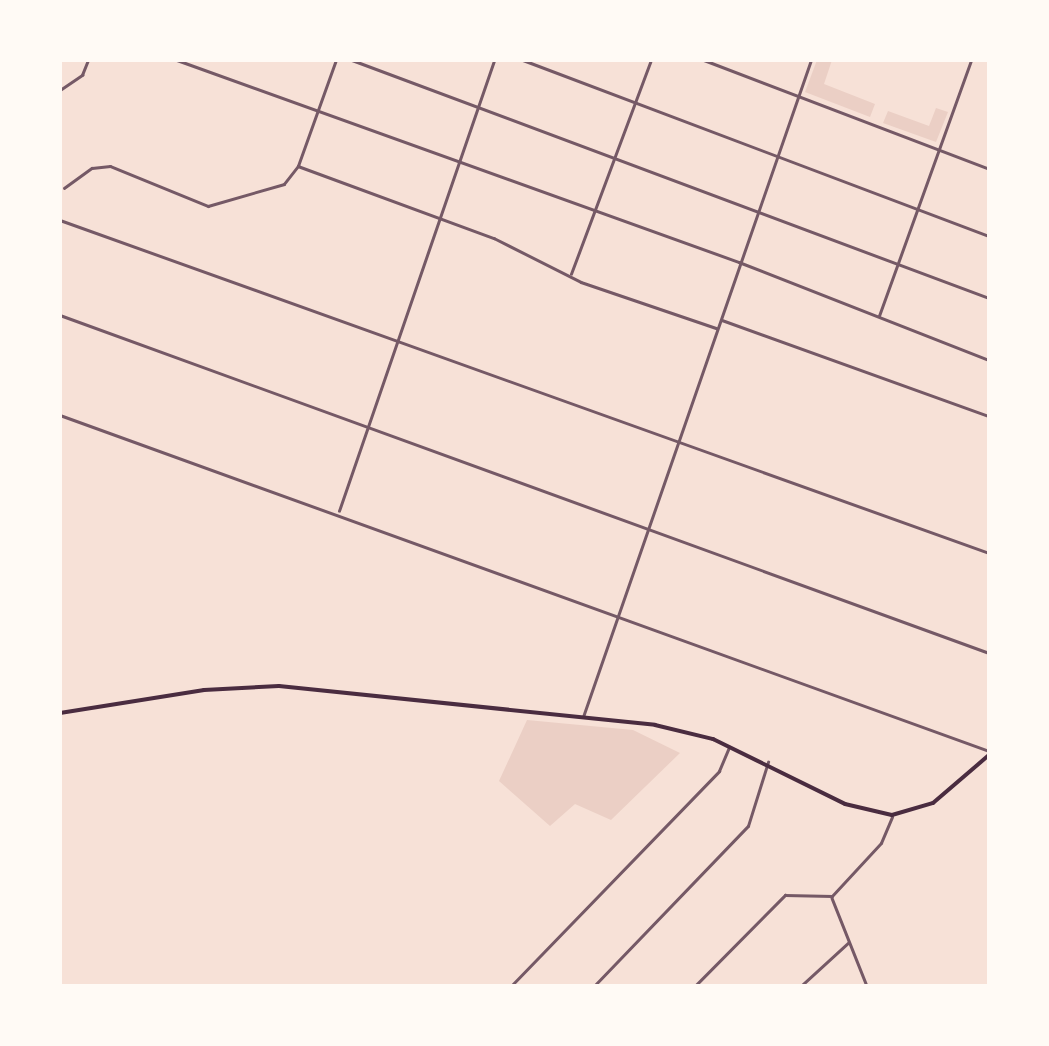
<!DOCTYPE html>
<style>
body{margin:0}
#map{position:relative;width:1049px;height:1046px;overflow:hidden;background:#f7e1d7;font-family:Lato,sans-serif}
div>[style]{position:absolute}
.green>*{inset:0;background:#ebcfc5}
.minor>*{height:2.5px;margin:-1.25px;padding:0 1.25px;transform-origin:1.25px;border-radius:1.25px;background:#755966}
.secondary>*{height:4px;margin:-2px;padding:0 2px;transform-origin:2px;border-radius:2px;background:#4a2c40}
span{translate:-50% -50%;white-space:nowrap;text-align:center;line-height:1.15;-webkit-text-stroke:9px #fffaf5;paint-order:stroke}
.frame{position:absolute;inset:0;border:62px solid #fffaf5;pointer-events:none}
</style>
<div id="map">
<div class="green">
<div style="clip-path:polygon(817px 60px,832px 60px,824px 84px,875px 104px,870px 117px,805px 92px)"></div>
<div style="clip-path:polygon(936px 108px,948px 112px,936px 142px,883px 123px,888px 111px,929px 126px)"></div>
<div style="clip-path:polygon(527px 720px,633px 730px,680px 753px,611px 820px,575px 804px,550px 826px,499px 781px)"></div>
</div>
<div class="minor">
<div style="left:177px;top:60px;width:597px;rotate:19.77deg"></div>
<div style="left:739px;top:262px;width:269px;rotate:21.4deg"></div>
<div style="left:352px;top:60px;width:680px;rotate:20.49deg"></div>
<div style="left:523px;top:60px;width:498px;rotate:20.7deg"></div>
<div style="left:704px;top:60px;width:305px;rotate:20.9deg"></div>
<div style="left:60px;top:90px;width:27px;rotate:-34deg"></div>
<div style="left:82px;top:75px;width:16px;rotate:-68deg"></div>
<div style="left:298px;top:166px;width:209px;rotate:20.2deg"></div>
<div style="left:494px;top:238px;width:97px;rotate:26.8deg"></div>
<div style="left:581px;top:282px;width:143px;rotate:18.8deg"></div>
<div style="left:60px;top:178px;width:42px;rotate:90deg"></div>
<div style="left:60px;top:220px;width:987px;rotate:19.72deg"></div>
<div style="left:64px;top:188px;width:34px;rotate:-36deg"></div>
<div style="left:92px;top:168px;width:18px;rotate:-6deg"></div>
<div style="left:110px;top:166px;width:106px;rotate:22.2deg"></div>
<div style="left:208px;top:206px;width:79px;rotate:-16.1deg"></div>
<div style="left:284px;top:184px;width:23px;rotate:-52deg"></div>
<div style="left:298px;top:166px;width:113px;rotate:-70.3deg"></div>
<div style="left:571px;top:274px;width:228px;rotate:-69.5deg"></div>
<div style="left:60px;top:315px;width:989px;rotate:19.99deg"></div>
<div style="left:879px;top:316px;width:272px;rotate:-70.2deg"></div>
<div style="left:722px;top:320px;width:284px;rotate:19.8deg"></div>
<div style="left:60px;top:415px;width:988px;rotate:19.88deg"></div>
<div style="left:339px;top:511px;width:477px;rotate:-71deg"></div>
<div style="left:583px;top:717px;width:695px;rotate:-70.86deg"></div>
<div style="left:832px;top:896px;width:72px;rotate:-47.2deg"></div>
<div style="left:881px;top:843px;width:28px;rotate:-67deg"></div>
<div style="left:832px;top:898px;width:95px;rotate:68.3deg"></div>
<div style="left:511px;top:986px;width:299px;rotate:-45.9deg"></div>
<div style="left:719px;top:771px;width:26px;rotate:-67deg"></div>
<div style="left:594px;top:986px;width:222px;rotate:-46.1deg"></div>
<div style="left:748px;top:826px;width:67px;rotate:-72.6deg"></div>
<div style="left:695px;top:986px;width:128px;rotate:-45.3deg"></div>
<div style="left:785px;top:895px;width:47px;rotate:1.2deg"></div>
<div style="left:801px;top:986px;width:64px;rotate:-42.5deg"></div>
</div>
<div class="secondary">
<div style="left:60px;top:713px;width:146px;rotate:-9.1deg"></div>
<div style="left:204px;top:690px;width:75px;rotate:-3.1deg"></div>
<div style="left:279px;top:686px;width:378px;rotate:5.9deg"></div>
<div style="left:655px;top:725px;width:60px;rotate:13.6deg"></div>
<div style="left:713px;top:739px;width:147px;rotate:26.2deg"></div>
<div style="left:845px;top:804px;width:48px;rotate:13.2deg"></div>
<div style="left:892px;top:815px;width:43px;rotate:-16.3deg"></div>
<div style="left:933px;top:803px;width:74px;rotate:-40.6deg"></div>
</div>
<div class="frame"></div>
</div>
